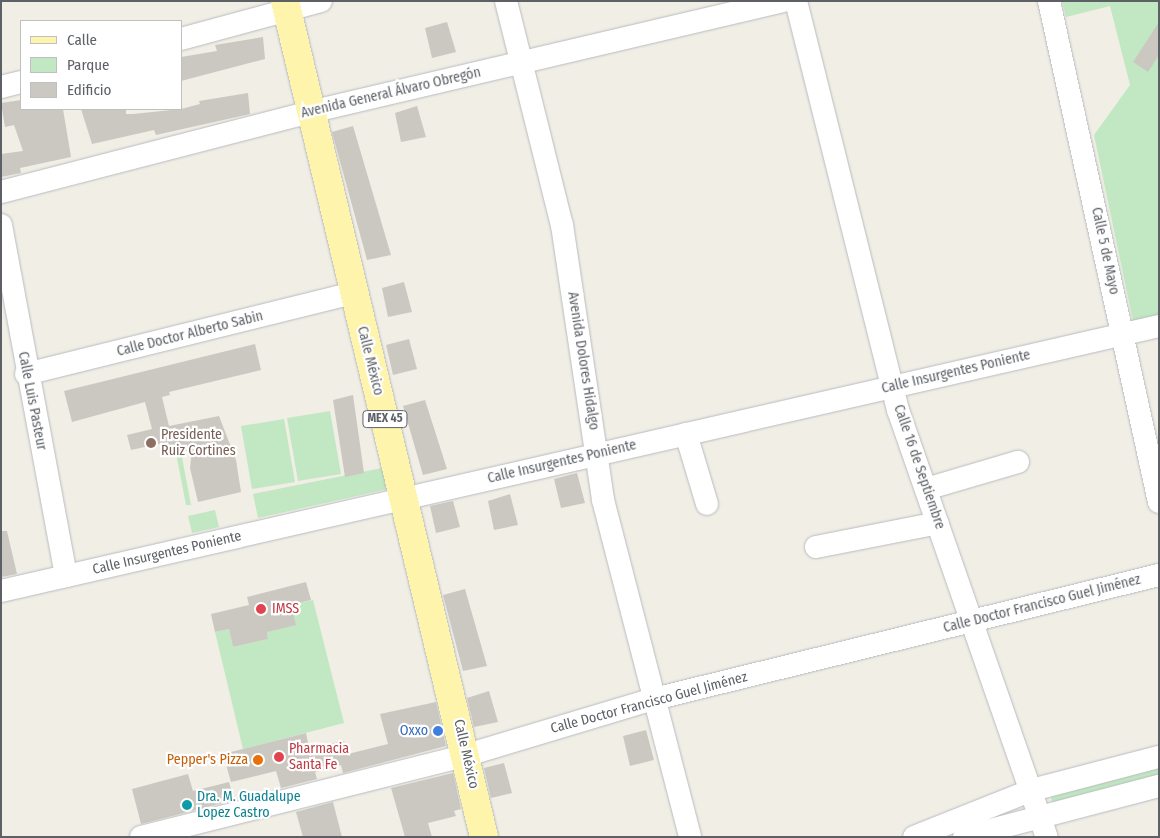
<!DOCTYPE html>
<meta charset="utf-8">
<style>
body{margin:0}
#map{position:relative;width:1160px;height:838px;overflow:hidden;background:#f0eee5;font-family:"Fira Sans Condensed",sans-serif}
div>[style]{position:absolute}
.green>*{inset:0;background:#c1e8c2}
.building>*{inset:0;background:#cbc8c2}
.roads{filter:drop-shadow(0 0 1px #b8bbbf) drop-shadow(0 0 1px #b8bbbf)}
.minor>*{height:22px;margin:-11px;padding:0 11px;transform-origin:11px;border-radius:11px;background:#fff}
.major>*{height:28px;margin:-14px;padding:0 14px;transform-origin:14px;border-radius:14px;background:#fff4ab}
.dots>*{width:14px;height:14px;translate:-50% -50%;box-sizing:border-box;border:2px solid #fff;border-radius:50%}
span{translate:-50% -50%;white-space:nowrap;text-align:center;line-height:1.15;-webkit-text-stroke:4.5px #fff;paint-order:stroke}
.shield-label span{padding:1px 4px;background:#fff;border:1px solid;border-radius:4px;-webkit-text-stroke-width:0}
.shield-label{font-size:12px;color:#5d6166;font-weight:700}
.street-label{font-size:14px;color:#5d6166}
.education-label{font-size:14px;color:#785e54}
.left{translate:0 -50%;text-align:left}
.health-label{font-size:14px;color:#be3a42}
.shop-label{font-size:14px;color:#366cbe}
.right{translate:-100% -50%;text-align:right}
.food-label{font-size:14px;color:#c56008}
.culture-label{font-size:14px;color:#0d838f}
.frame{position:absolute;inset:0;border:2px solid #5d6166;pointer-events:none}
.legend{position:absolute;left:20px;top:20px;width:162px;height:90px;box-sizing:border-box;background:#fff;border:1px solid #bec0c2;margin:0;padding:6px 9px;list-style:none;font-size:15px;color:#5d6166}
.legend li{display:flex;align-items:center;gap:10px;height:25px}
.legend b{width:25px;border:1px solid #bec0c2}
</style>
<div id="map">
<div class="green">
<div style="clip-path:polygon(1062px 1px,1159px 1px,1159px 315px,1133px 321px,1094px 135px,1130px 85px,1110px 6px,1066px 17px)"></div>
<div style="clip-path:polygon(330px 411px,341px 474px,298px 481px,287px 418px)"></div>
<div style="clip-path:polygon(284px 419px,295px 482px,252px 489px,241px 426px)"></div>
<div style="clip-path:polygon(181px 452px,191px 505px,186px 505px,176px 453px)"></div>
<div style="clip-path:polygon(382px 468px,388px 489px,258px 518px,253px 494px)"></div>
<div style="clip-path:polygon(215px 510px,219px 527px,192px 533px,188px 516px)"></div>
<div style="clip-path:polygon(313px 600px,344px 723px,243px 749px,215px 632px,229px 629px,233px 647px,268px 639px,267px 632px,291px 605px)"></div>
<div style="clip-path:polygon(1159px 768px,1159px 776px,1052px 803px,1051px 796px)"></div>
</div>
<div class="building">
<div style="clip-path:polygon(447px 22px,456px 52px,432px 58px,425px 28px)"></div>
<div style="clip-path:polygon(1159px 22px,1159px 55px,1148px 72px,1133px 62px)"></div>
<div style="clip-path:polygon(263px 37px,265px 59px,181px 81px,181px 57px,217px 51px,215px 45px)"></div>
<div style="clip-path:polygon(248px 93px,250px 114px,156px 135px,154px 130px,92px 144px,81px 109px,126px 109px,126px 114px,133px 114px,181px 109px,200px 104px,199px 101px)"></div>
<div style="clip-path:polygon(21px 100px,21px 109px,63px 109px,71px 157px,20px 168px,21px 173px,1px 177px,1px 154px,23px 151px,14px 125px,5px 127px,1px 103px)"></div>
<div style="clip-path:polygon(417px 106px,426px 137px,401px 142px,395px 113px)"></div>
<div style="clip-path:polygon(353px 126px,391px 255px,367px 260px,332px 132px)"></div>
<div style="clip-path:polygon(404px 282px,412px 312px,388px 317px,382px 288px)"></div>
<div style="clip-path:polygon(409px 339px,417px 369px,393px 375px,386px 345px)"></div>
<div style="clip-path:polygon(255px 344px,261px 370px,169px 392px,170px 395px,162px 397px,169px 426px,219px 416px,236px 460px,241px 492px,198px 502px,190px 468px,192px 450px,170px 454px,168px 442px,131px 450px,127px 435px,152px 429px,145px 402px,72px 422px,64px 391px)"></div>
<div style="clip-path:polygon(353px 395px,364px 473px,345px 477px,333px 400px)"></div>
<div style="clip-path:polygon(425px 400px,447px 469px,423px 475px,403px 406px)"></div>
<div style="clip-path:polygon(577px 473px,585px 503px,561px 508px,554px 479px)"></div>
<div style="clip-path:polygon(510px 494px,518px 525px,494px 530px,488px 501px)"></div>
<div style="clip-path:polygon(453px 501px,460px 527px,436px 533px,430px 506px)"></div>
<div style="clip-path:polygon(1px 531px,7px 531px,17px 574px,1px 577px)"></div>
<div style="clip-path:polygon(306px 582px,311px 600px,291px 605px,296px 625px,267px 632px,268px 639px,233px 647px,229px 629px,215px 632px,211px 614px,249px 605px,247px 597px)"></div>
<div style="clip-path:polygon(465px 589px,487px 666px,463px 671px,443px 595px)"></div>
<div style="clip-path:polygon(489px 691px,498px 722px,474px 727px,467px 698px)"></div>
<div style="clip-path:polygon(436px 702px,446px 746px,343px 773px,341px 765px,315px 772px,317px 779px,281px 788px,276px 771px,231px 782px,223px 754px,306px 733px,309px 748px,344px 741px,348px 754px,388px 744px,380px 714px)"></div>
<div style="clip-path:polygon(646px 730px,654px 760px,630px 766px,623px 736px)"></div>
<div style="clip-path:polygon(504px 763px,512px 793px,491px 798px,484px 768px)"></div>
<div style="clip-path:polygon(453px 773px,461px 809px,454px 811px,456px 816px,428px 823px,432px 837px,405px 837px,391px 788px)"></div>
<div style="clip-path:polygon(188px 774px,193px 791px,229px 782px,234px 800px,141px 824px,132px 789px)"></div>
<div style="clip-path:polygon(333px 802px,342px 837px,303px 837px,296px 812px)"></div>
</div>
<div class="roads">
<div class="minor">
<div style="left:506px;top:1px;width:231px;rotate:76deg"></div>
<div style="left:562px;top:225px;width:278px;rotate:81.5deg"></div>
<div style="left:603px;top:500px;width:348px;rotate:75.5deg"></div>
<div style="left:796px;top:1px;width:422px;rotate:76deg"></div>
<div style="left:898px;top:410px;width:452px;rotate:70.8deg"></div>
<div style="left:1049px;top:1px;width:513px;rotate:77.62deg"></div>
<div style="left:181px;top:39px;width:145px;rotate:-15.2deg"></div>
<div style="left:1px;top:87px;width:21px;rotate:-14deg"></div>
<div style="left:1px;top:192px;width:319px;rotate:-14.5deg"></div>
<div style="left:310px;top:112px;width:485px;rotate:-13.2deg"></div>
<div style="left:1px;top:225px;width:357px;rotate:79.5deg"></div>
<div style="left:26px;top:374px;width:338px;rotate:-13.9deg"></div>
<div style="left:686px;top:434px;width:73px;rotate:73.3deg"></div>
<div style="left:926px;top:489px;width:96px;rotate:-16.4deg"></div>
<div style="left:816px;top:547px;width:124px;rotate:-11.1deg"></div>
<div style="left:1px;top:591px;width:1188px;rotate:-12.89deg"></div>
<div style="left:141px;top:837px;width:336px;rotate:-14.1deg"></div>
<div style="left:467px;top:755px;width:195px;rotate:-16.7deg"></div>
<div style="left:654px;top:699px;width:520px;rotate:-13.8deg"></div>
<div style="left:914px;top:837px;width:127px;rotate:-21.7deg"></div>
<div style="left:1032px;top:790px;width:131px;rotate:-14.6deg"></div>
<div style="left:964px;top:837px;width:202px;rotate:-14.7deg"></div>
</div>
<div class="major">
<div style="left:285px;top:1px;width:859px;rotate:76.61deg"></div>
</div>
</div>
<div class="dots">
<div style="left:151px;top:443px;background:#8d6e63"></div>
<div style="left:261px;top:609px;background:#e0444e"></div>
<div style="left:438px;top:731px;background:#3f7fe0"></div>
<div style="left:279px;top:757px;background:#e0444e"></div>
<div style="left:258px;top:760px;background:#e8710a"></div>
<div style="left:187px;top:805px;background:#0f9aa8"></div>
</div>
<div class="shield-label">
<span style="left:385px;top:419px">MEX 45</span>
</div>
<div class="street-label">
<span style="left:391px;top:93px;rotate:-13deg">Avenida General Álvaro Obregón</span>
<span style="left:1105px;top:251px;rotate:78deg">Calle 5 de Mayo</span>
<span style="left:190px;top:334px;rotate:-14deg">Calle Doctor Alberto Sabin</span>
<span style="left:370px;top:361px;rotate:76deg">Calle México</span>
<span style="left:583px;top:361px;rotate:81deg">Avenida Dolores Hidalgo</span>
<span style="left:956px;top:372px;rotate:-13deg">Calle Insurgentes Poniente</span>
<span style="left:32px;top:401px;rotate:79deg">Calle Luis Pasteur</span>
<span style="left:562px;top:462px;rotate:-13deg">Calle Insurgentes Poniente</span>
<span style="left:919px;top:467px;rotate:71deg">Calle 16 de Septiembre</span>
<span style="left:167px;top:553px;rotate:-13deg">Calle Insurgentes Poniente</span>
<span style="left:1042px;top:604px;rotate:-14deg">Calle Doctor Francisco Guel Jiménez</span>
<span style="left:649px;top:703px;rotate:-15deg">Calle Doctor Francisco Guel Jiménez</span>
<span style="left:466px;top:754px;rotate:77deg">Calle México</span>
</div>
<div class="education-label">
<span class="left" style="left:161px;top:443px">Presidente<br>Ruiz Cortines</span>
</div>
<div class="health-label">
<span class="left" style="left:272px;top:609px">IMSS</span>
<span class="left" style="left:289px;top:757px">Pharmacia<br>Santa Fe</span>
</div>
<div class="shop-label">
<span class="right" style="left:428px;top:731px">Oxxo</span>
</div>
<div class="food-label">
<span class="right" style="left:248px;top:760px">Pepper's Pizza</span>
</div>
<div class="culture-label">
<span class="left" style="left:197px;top:805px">Dra. M. Guadalupe<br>Lopez Castro</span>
</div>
<div class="frame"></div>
<ul class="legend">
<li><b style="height:6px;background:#fff4ab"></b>Calle</li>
<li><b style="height:14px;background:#c1e8c2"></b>Parque</li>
<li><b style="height:14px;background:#cbc8c2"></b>Edificio</li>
</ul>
</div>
